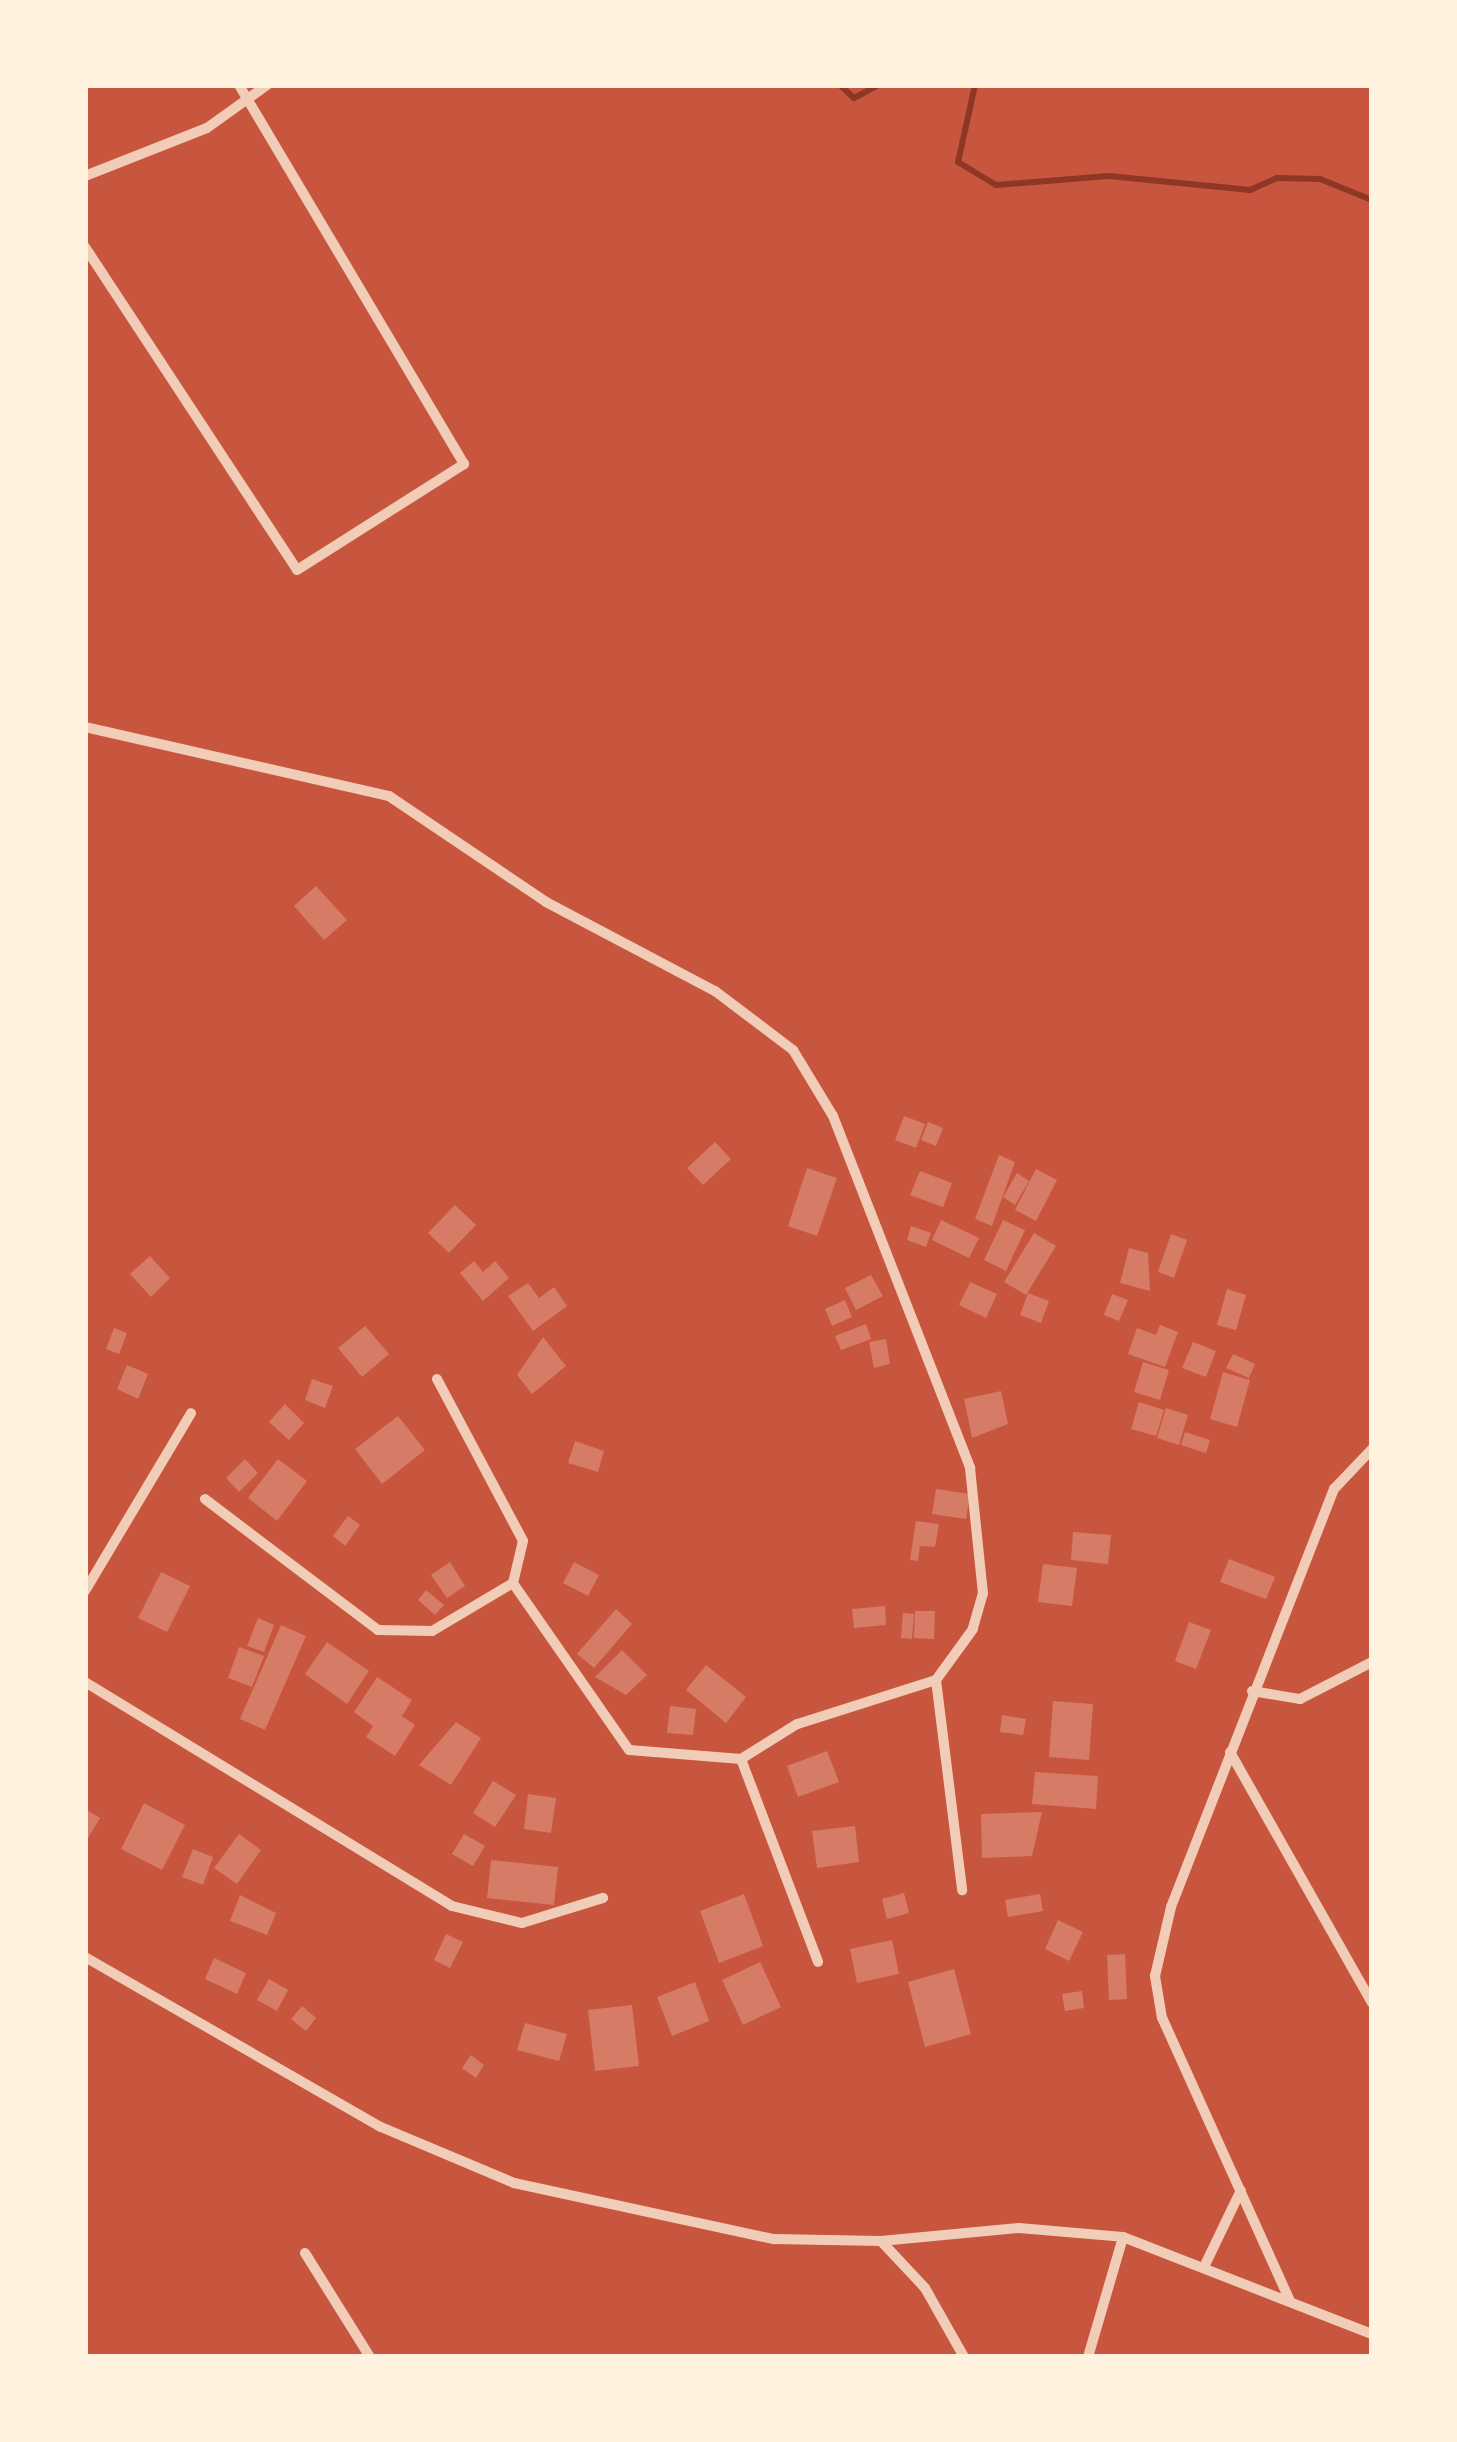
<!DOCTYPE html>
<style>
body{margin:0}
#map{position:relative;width:1457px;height:2442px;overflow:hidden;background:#c8553d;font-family:"Varela Round",sans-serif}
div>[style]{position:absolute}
.stream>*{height:6px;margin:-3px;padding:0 3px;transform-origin:3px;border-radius:3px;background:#8f3625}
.building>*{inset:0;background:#d67c66}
.minor>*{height:10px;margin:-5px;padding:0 5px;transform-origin:5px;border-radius:5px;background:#f1ccb7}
span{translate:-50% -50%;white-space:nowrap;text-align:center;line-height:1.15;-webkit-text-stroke:8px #fff3e0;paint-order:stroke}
.frame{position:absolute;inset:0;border:88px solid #fff3e0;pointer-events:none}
</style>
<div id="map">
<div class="stream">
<div style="left:840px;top:85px;width:19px;rotate:43deg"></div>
<div style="left:854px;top:98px;width:27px;rotate:-28deg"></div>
<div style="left:975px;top:85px;width:79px;rotate:102.4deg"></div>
<div style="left:958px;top:162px;width:44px;rotate:31.2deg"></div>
<div style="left:996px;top:185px;width:113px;rotate:-4.6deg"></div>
<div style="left:1109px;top:176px;width:142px;rotate:5.7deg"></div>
<div style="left:1250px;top:190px;width:30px;rotate:-24deg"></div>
<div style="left:1277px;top:178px;width:43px;rotate:1.3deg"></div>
<div style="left:1320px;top:179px;width:56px;rotate:22deg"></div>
</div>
<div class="building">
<div style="clip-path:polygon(316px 886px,347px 920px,324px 940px,294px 906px)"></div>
<div style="clip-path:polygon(904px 1116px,925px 1124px,916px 1148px,895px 1140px)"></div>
<div style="clip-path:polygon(928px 1122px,943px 1128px,936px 1146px,921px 1140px)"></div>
<div style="clip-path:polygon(715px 1142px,731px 1159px,703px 1185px,687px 1168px)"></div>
<div style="clip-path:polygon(999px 1155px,1015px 1162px,992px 1226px,975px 1219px)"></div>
<div style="clip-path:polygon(807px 1168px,837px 1178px,817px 1236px,788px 1226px)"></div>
<div style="clip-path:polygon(1036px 1169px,1057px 1180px,1036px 1221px,1015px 1210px)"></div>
<div style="clip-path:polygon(920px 1171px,952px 1183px,943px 1207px,910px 1195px)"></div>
<div style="clip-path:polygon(1017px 1173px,1029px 1181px,1015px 1205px,1003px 1197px)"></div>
<div style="clip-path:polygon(455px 1205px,476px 1225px,449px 1253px,428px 1233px)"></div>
<div style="clip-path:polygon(941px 1220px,979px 1238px,969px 1258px,932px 1240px)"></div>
<div style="clip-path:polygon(1003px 1220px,1025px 1230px,1006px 1271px,984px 1260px)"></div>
<div style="clip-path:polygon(911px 1226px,931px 1233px,926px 1247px,907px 1240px)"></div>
<div style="clip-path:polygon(1034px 1233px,1056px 1246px,1026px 1295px,1004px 1282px)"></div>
<div style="clip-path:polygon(1171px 1234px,1187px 1240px,1174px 1278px,1158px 1272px)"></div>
<div style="clip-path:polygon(1129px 1248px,1148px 1253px,1150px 1291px,1120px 1283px)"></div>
<div style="clip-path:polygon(150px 1256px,170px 1278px,151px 1297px,130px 1274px)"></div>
<div style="clip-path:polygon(474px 1261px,483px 1272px,495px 1261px,509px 1278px,483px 1301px,460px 1273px)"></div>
<div style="clip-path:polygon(871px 1275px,883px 1296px,856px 1310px,845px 1288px)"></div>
<div style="clip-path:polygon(970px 1282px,997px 1294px,986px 1318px,959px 1305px)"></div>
<div style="clip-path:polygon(528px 1283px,539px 1298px,554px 1287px,567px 1306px,533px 1331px,508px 1296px)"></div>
<div style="clip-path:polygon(1227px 1289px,1246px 1295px,1236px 1330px,1217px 1325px)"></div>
<div style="clip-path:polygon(1028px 1293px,1049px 1301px,1041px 1323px,1020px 1315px)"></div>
<div style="clip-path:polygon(1112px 1294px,1128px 1300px,1119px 1321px,1104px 1315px)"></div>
<div style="clip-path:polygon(845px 1300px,852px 1317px,832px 1326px,825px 1309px)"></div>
<div style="clip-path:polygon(866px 1324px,871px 1339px,841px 1350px,835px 1336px)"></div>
<div style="clip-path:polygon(1160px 1325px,1178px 1332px,1165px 1367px,1128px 1354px,1137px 1328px,1156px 1335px)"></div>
<div style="clip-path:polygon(365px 1326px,389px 1354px,362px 1377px,338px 1348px)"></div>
<div style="clip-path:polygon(114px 1328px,127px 1333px,119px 1354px,106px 1349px)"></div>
<div style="clip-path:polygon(543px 1337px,566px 1366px,532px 1394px,517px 1375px)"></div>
<div style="clip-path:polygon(886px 1339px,890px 1364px,874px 1368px,869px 1342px)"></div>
<div style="clip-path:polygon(1193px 1342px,1216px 1351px,1206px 1377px,1182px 1368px)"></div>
<div style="clip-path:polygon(1233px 1354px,1255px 1364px,1249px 1378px,1226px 1368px)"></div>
<div style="clip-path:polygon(1143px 1362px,1169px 1370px,1160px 1400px,1134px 1392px)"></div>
<div style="clip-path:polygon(127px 1365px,148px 1374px,138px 1399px,117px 1389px)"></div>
<div style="clip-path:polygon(1223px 1372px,1250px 1380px,1237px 1427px,1210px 1419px)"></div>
<div style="clip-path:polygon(312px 1379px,333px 1386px,325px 1408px,305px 1400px)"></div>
<div style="clip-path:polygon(1001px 1391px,1008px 1424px,972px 1438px,964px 1399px)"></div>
<div style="clip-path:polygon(1139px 1402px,1164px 1410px,1156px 1436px,1131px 1429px)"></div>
<div style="clip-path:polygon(285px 1404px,304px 1423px,289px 1440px,269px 1422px)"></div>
<div style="clip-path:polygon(1166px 1408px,1188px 1415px,1179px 1445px,1157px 1438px)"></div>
<div style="clip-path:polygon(398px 1416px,425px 1450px,382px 1484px,355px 1449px)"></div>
<div style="clip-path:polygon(1185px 1432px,1210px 1440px,1206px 1453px,1181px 1445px)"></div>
<div style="clip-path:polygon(575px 1441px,604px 1451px,598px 1472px,568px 1463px)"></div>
<div style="clip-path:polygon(245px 1459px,258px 1473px,239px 1492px,226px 1478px)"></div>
<div style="clip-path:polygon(278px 1459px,307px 1481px,277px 1521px,248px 1498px)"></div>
<div style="clip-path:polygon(936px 1489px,970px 1494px,966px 1519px,932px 1514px)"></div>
<div style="clip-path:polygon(348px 1516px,360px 1525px,345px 1546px,333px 1536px)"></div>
<div style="clip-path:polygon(916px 1521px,939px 1524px,935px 1547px,920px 1546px,918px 1561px,910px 1560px)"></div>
<div style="clip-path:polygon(1073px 1532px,1111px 1535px,1108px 1564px,1071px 1560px)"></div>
<div style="clip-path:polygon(1229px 1559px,1275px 1577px,1266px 1599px,1220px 1582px)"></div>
<div style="clip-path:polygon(450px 1562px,465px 1586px,447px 1598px,431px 1575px)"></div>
<div style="clip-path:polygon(574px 1562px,599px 1575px,588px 1596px,563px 1583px)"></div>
<div style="clip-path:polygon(1043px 1564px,1077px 1568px,1072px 1606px,1038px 1602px)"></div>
<div style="clip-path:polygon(161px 1572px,190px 1586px,167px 1632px,138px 1618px)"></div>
<div style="clip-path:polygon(426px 1590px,444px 1605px,435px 1615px,418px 1600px)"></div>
<div style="clip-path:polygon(885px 1606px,886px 1625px,854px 1628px,852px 1609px)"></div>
<div style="clip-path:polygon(616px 1609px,632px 1624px,594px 1668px,577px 1654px)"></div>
<div style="clip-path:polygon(915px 1611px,935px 1611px,934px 1639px,914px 1638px)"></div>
<div style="clip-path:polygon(903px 1613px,914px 1614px,912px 1639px,901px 1638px)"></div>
<div style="clip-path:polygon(258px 1618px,274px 1625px,264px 1652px,247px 1646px)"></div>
<div style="clip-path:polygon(1189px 1622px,1211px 1630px,1196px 1669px,1175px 1661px)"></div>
<div style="clip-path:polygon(281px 1625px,306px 1636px,265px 1730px,240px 1719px)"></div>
<div style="clip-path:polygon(327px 1642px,369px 1671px,347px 1704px,305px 1674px)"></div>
<div style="clip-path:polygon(239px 1647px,264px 1656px,252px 1687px,228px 1678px)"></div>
<div style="clip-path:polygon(622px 1650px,647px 1675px,626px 1695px,595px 1677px)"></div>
<div style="clip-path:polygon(706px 1665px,746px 1697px,726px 1723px,686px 1690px)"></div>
<div style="clip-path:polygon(377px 1677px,412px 1700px,402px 1716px,415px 1725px,395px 1756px,366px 1737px,373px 1726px,354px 1712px)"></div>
<div style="clip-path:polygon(1053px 1701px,1093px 1704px,1089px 1760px,1049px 1757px)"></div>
<div style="clip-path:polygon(670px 1706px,696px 1709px,693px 1735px,667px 1733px)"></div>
<div style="clip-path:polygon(1002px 1715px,1026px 1719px,1023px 1735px,1000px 1732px)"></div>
<div style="clip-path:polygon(456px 1722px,481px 1738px,451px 1785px,419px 1765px)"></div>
<div style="clip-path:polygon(827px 1751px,839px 1782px,798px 1797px,787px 1766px)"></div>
<div style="clip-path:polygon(1035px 1772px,1098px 1776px,1096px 1809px,1032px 1804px)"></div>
<div style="clip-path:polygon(493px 1781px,516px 1795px,495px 1827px,473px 1813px)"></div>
<div style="clip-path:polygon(528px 1794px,556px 1798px,551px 1833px,524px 1829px)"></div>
<div style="clip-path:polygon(144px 1803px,185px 1825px,162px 1870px,121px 1849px)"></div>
<div style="clip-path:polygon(85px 1809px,100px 1818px,85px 1843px)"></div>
<div style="clip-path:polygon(1042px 1812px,1032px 1856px,982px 1858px,981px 1814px)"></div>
<div style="clip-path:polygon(855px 1826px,859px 1862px,817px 1868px,812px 1831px)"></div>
<div style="clip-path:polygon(239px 1834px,261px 1850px,237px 1884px,214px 1868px)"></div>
<div style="clip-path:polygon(464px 1834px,485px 1846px,473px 1866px,452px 1854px)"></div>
<div style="clip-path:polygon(193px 1849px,213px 1857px,203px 1885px,182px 1877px)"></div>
<div style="clip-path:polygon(491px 1860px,558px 1867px,554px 1905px,487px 1898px)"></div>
<div style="clip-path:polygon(904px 1893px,909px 1913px,887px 1919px,882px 1899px)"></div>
<div style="clip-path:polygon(744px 1894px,763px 1946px,719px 1963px,700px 1911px)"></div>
<div style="clip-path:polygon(1040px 1894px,1043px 1911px,1008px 1917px,1005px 1900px)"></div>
<div style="clip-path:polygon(240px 1895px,276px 1913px,267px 1935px,230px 1921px)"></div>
<div style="clip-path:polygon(1058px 1920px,1083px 1932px,1069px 1961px,1045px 1949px)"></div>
<div style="clip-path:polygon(446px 1934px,463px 1942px,450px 1968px,434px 1960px)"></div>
<div style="clip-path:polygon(892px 1940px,899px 1974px,857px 1983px,850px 1949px)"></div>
<div style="clip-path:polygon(1125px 1954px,1127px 1999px,1109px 2000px,1107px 1955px)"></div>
<div style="clip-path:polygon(214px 1958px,246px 1973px,237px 1994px,205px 1979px)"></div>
<div style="clip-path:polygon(760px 1962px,781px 2007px,743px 2025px,722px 1980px)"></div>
<div style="clip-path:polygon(954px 1969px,971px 2034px,925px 2047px,908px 1982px)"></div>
<div style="clip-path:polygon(269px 1979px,288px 1990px,277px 2011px,257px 2000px)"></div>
<div style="clip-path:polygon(695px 1982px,709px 2021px,672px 2036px,657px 1997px)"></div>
<div style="clip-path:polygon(1082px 1991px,1084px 2008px,1065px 2011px,1062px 1994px)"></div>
<div style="clip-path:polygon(632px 2005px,639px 2066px,595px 2071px,588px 2010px)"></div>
<div style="clip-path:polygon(302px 2006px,316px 2018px,306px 2031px,291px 2019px)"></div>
<div style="clip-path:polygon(525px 2023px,567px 2034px,559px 2061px,517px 2050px)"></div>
<div style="clip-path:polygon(471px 2055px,484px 2065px,476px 2078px,462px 2068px)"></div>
</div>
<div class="minor">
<div style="left:85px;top:176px;width:131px;rotate:-21.5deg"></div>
<div style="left:207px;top:128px;width:74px;rotate:-35.6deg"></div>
<div style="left:85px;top:247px;width:386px;rotate:56.7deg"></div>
<div style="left:297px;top:570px;width:198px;rotate:-32.4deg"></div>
<div style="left:464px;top:464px;width:441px;rotate:-120.7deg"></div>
<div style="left:85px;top:727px;width:312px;rotate:12.8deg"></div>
<div style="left:389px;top:796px;width:189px;rotate:34deg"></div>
<div style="left:546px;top:902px;width:191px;rotate:27.8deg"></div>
<div style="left:715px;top:991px;width:98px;rotate:37.1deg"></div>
<div style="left:793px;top:1050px;width:77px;rotate:58.8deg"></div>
<div style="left:833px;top:1116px;width:378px;rotate:68.7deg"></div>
<div style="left:970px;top:1468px;width:126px;rotate:84.1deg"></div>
<div style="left:983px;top:1593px;width:37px;rotate:106deg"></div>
<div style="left:973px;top:1629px;width:63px;rotate:126deg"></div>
<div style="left:936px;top:1680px;width:146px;rotate:162.4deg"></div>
<div style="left:797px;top:1724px;width:66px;rotate:148deg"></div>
<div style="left:741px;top:1759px;width:112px;rotate:-175.4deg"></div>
<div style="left:629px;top:1750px;width:203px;rotate:-124.8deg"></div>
<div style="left:513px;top:1583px;width:94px;rotate:149.3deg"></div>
<div style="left:432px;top:1631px;width:54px;rotate:-178.9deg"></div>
<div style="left:378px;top:1630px;width:217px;rotate:-142.9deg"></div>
<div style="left:437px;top:1379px;width:183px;rotate:62deg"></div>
<div style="left:523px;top:1541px;width:43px;rotate:103.4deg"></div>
<div style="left:85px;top:1591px;width:207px;rotate:-59.2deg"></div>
<div style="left:936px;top:1680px;width:212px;rotate:82.9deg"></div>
<div style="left:85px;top:1682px;width:430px;rotate:31.4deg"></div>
<div style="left:452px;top:1906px;width:72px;rotate:13.7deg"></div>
<div style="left:522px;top:1923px;width:85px;rotate:-17.2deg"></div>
<div style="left:1252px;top:1691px;width:49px;rotate:9.5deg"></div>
<div style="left:1300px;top:1699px;width:81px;rotate:-27.2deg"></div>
<div style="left:1230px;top:1752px;width:288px;rotate:60.5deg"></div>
<div style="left:741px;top:1759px;width:217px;rotate:69.2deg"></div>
<div style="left:85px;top:1957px;width:341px;rotate:29.9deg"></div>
<div style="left:381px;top:2127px;width:144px;rotate:22.8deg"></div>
<div style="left:514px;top:2183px;width:266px;rotate:12.2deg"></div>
<div style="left:774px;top:2239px;width:107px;rotate:1.1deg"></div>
<div style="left:881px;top:2241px;width:139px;rotate:-5.4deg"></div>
<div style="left:1019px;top:2228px;width:104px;rotate:4.9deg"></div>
<div style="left:1123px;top:2237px;width:267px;rotate:21.3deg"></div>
<div style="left:881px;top:2241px;width:64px;rotate:46.9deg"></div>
<div style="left:925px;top:2288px;width:79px;rotate:60.5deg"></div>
<div style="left:305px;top:2253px;width:123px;rotate:58deg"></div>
<div style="left:1204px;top:2267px;width:85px;rotate:-64.3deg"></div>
<div style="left:1290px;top:2301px;width:311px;rotate:-114.3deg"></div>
<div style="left:1162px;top:2018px;width:43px;rotate:-99.5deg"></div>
<div style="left:1155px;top:1976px;width:71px;rotate:-76.9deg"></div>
<div style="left:1171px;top:1907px;width:449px;rotate:-68.7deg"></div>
<div style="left:1334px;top:1489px;width:55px;rotate:-46.5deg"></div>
<div style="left:1088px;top:2357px;width:125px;rotate:-73.7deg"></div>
</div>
<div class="frame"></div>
</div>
